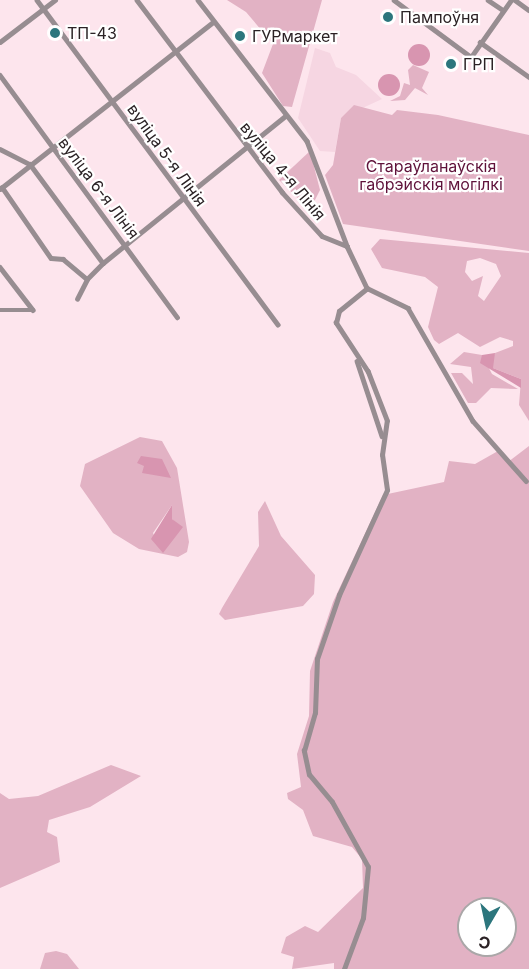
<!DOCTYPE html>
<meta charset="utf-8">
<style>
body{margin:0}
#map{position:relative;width:529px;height:969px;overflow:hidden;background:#fde5ed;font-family:Inter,sans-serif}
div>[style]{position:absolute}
.built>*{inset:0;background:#f6d6e2}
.green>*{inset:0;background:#e2b2c4}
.water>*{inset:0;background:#d895b0}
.round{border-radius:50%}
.street>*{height:4.5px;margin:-2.25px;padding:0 2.25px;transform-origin:2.25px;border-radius:2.25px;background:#978d91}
.dots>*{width:16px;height:16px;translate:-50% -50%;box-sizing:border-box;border:3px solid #fff;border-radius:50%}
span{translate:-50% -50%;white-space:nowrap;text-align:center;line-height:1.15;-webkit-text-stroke:4.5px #fff;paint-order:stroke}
.poi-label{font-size:16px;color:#2b2225}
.left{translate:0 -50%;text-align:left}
.street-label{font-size:16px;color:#2b2225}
.park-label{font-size:16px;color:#5f123a}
.north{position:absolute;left:457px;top:897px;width:60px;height:60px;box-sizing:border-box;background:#fff;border:2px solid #aaa7a8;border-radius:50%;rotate:189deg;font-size:16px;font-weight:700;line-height:24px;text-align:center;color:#2b2225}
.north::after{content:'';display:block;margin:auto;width:21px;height:27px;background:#2c767d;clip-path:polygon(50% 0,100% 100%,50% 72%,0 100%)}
</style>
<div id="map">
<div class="built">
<div style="clip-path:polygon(315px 48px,330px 53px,336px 67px,356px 75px,382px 99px,341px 118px,335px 152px,320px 151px,298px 118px)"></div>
</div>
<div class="green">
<div style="clip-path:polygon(227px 0,322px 0,292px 107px,283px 106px,262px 73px,273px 44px,246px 12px)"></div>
<div style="clip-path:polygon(413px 65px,429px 72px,422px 88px,428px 95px,415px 88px,405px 100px,390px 101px,400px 96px,404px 83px,410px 85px,408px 70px)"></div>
<div style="clip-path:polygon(354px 105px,392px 115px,397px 110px,438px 115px,529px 135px,529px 251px,343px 224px,325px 175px,333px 165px,341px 118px)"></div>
<div style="clip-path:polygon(310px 151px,320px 190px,310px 210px,279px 180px)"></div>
<div style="clip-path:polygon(evenodd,380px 239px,529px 253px,529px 421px,519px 405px,521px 379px,493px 368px,491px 361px,495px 353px,513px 346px,513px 341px,500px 337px,480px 347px,458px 333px,439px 344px,434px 340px,428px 327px,438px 287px,425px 277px,382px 268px,371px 249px,380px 239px,480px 258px,496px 264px,501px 276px,484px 301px,478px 296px,483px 276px,472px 281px,465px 272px,467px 261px,480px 258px)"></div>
<div style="clip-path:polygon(464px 352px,482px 355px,492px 374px,518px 389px,491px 388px,476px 403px,468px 403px,451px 373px,462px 373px,473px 384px,471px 367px,450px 364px)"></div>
<div style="clip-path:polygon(evenodd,140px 437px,162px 441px,177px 468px,189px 542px,187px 552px,178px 557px,139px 549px,113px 533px,80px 486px,85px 464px,140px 437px,172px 505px,172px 519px,180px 528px,159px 547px,153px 533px,172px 505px)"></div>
<div style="clip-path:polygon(evenodd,529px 446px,529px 969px,334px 969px,334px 963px,292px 969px,294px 957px,281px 953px,286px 937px,305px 926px,318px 932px,363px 888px,362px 859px,352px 847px,313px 836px,303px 810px,288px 799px,287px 793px,301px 787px,297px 754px,309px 716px,310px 671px,333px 602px,383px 495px,444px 482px,449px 461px,475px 464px,498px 451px,508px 462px,529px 446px,469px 909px,505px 909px,505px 945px,469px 945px,469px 909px)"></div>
<div style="clip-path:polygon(265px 501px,281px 536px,315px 575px,314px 594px,303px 606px,225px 620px,219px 614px,222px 608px,259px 546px,258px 512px)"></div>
<div style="clip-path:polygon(111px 765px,141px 776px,90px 807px,49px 820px,47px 832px,57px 837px,60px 862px,0 888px,0 793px,9px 799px,38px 796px)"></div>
<div style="clip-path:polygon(56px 951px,67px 954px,79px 969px,40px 969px,45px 953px)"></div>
</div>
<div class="water">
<div class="round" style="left:408px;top:44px;width:22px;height:22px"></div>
<div class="round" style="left:378px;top:74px;width:22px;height:22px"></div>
<div style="clip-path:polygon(495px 353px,493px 368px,521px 379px,521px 388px,480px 363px,482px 355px)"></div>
<div style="clip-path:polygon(141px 456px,162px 459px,171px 478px,142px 473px,144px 466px,137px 463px)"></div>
<div style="clip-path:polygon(172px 505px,172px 519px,183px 527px,163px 553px,151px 539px)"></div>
</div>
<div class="street">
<div style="left:37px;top:0;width:404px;rotate:53.4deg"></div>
<div style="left:137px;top:0;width:241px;rotate:52.9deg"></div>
<div style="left:282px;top:192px;width:59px;rotate:47.7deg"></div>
<div style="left:322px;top:236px;width:27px;rotate:22deg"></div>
<div style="left:347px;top:246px;width:47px;rotate:64.5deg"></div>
<div style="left:367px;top:288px;width:46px;rotate:26deg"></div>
<div style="left:408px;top:308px;width:130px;rotate:60.1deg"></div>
<div style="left:473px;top:421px;width:80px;rotate:48.5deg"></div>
<div style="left:198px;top:0;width:178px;rotate:52.3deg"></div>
<div style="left:307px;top:141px;width:112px;rotate:69.1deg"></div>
<div style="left:394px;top:0;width:96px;rotate:36.5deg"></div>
<div style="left:471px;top:57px;width:70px;rotate:-54.9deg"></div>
<div style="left:488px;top:0;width:18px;rotate:34deg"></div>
<div style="left:515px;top:0;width:17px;rotate:36deg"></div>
<div style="left:0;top:42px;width:69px;rotate:-37.4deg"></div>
<div style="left:480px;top:42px;width:60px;rotate:35.5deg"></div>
<div style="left:0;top:75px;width:300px;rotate:53.8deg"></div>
<div style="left:0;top:149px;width:34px;rotate:27deg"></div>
<div style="left:30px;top:164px;width:123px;rotate:53.6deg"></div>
<div style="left:2px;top:187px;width:86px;rotate:55.4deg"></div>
<div style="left:51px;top:258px;width:12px;rotate:5deg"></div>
<div style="left:63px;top:259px;width:31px;rotate:40deg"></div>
<div style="left:0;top:189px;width:271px;rotate:-38.1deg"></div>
<div style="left:0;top:267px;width:54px;rotate:52.5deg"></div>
<div style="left:77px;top:299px;width:22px;rotate:-63deg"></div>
<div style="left:87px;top:279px;width:23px;rotate:-45deg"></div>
<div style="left:103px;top:263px;width:234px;rotate:-38.9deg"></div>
<div style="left:0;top:310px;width:33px"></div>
<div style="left:357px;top:361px;width:79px;rotate:71.6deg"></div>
<div style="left:344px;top:969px;width:54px;rotate:-69.6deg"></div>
<div style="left:363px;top:918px;width:51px;rotate:-84.4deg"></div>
<div style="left:368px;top:867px;width:74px;rotate:-119deg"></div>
<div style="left:332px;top:802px;width:35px;rotate:-130deg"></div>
<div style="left:309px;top:775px;width:25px;rotate:-102deg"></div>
<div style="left:304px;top:751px;width:40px;rotate:-74deg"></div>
<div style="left:315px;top:713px;width:54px;rotate:-87.9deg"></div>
<div style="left:317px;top:659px;width:68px;rotate:-71deg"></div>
<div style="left:339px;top:595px;width:115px;rotate:-65.4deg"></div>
<div style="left:387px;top:490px;width:35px;rotate:-98deg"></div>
<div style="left:382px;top:455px;width:34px;rotate:-82deg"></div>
<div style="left:387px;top:421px;width:53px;rotate:-111.2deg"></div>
<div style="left:368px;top:372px;width:59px;rotate:-123.1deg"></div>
<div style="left:336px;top:323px;width:12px;rotate:-76deg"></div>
<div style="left:339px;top:311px;width:36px;rotate:-39deg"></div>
</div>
<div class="dots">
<div style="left:388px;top:17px;background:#2c767d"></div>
<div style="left:55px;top:33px;background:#2c767d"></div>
<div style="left:240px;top:36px;background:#2c767d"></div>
<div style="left:451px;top:64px;background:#2c767d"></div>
</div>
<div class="poi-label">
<span class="left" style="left:400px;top:17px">Пампоўня</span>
<span class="left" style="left:67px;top:33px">ТП-43</span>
<span class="left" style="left:252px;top:36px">ГУРмаркет</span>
<span class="left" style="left:463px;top:64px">ГРП</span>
</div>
<div class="street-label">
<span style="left:167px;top:155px;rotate:54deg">вуліца 5-я Лінія</span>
<span style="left:283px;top:171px;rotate:50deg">вуліца 4-я Лінія</span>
<span style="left:99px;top:188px;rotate:53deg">вуліца 6-я Лінія</span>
</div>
<div class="park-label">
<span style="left:431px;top:175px">Стараўланаўскія<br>габрэйскія могілкі</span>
</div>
<div class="north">С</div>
</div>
